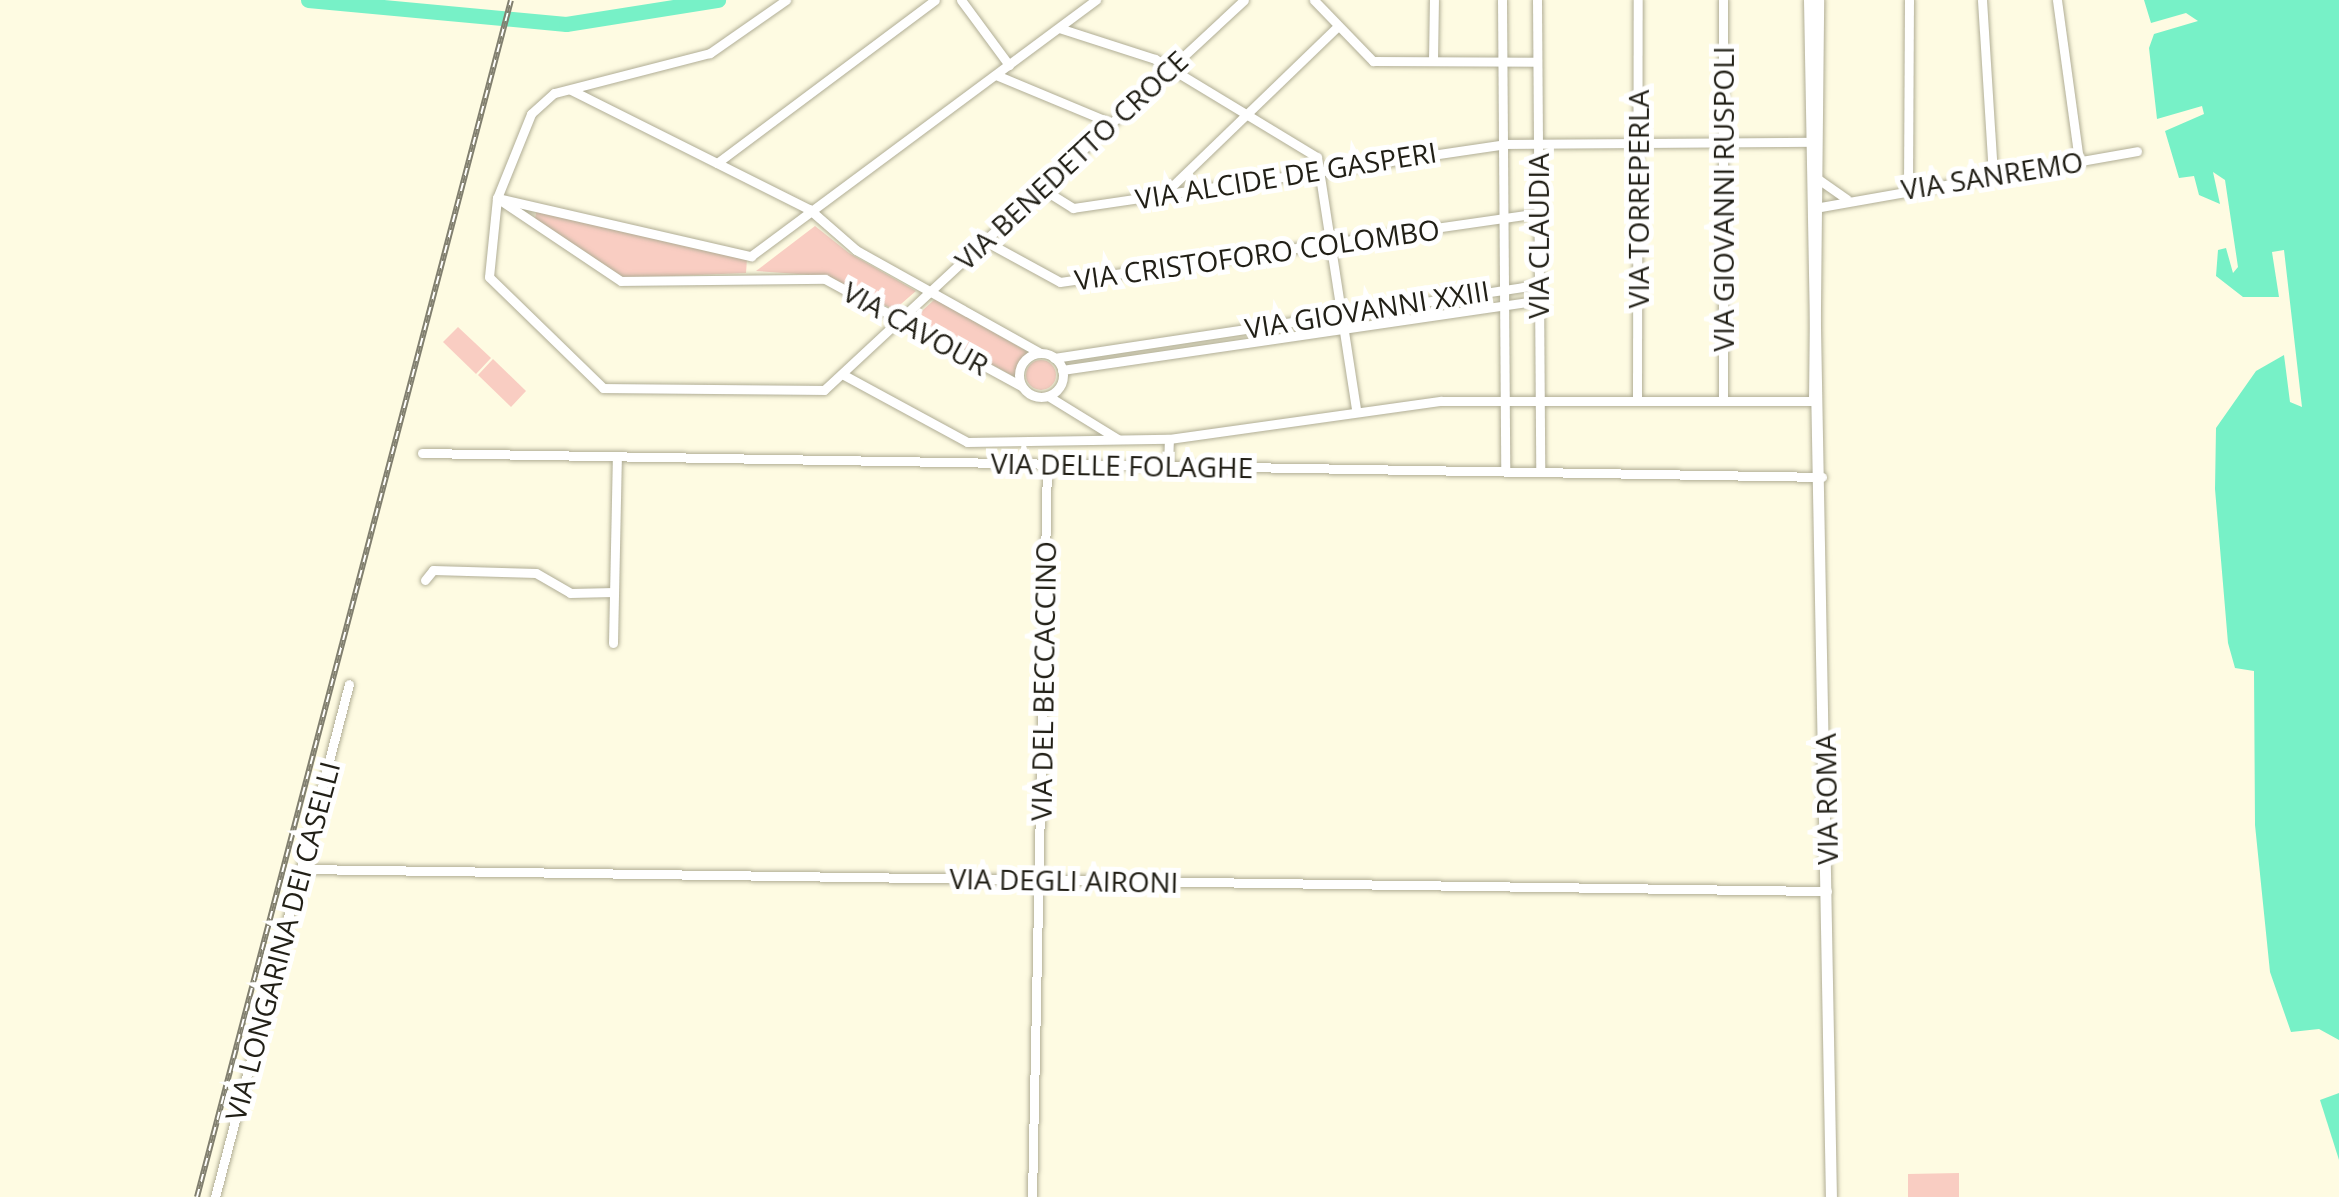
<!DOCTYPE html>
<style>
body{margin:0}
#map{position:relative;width:2339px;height:1197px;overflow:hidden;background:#fefbe2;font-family:"Open Sans",sans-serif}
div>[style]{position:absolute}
.green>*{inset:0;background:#f9cdc2}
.round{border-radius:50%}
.water>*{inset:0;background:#77f1c7}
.river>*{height:15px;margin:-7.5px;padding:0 7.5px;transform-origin:7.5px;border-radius:7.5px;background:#77f1c7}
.roads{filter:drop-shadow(0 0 2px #b0ad95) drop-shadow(0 0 2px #b0ad95)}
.street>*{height:9px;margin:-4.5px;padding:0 4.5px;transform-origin:4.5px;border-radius:4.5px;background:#fff}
.street>.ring{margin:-4.5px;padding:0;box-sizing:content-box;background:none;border:9px solid #fff;border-radius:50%}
.secondary>*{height:11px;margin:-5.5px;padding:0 5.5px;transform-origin:5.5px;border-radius:5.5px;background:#fff}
.rail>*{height:6px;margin-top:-3px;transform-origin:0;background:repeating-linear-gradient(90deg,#fff 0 8px,#817f6f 0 16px);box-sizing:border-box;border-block:2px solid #817f6f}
span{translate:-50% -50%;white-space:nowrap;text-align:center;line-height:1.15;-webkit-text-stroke:10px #fff;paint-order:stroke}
.street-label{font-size:28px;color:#211f16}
</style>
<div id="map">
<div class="green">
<div style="clip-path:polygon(537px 208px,747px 259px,746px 273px,624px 278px,535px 219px)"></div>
<div style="clip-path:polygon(815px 226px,849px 253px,916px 291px,894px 310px,828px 276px,756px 271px)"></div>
<div style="clip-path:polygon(935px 299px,1028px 352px,1015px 377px,911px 321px)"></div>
<div style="clip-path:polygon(458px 327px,491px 358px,476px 374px,443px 342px)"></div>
<div style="clip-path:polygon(493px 359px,526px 391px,511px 407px,478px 375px)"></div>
<div class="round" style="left:1026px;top:360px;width:30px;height:30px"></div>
<div style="clip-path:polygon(1959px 1173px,1959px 1197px,1908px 1197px,1908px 1174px)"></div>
</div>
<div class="water">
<div style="clip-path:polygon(2144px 0,2339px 0,2339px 1040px,2319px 1029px,2291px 1032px,2270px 972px,2255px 825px,2254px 671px,2235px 668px,2228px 643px,2215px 489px,2216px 428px,2256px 371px,2284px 355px,2290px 402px,2302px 407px,2284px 250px,2272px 252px,2279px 297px,2243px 297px,2216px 276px,2218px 250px,2226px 248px,2233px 273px,2238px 267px,2225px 180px,2213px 172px,2220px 204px,2199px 195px,2194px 176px,2179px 178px,2165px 131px,2204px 114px,2202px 106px,2157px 119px,2149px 48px,2154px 34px,2198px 21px,2186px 13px,2151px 23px)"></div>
<div style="clip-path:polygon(2339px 1093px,2339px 1160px,2320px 1100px)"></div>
</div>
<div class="river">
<div style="left:308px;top:0;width:259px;rotate:5.3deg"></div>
<div style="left:566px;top:24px;width:154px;rotate:-9deg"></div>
</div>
<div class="roads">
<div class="street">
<div style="left:786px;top:0;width:93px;rotate:145.1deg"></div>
<div style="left:710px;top:53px;width:161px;rotate:165.6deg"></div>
<div style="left:554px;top:93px;width:31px;rotate:138deg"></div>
<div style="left:531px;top:114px;width:91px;rotate:112deg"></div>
<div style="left:497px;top:198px;width:79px;rotate:95.8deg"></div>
<div style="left:489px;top:277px;width:159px;rotate:44.2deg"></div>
<div style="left:603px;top:388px;width:221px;rotate:0.5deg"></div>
<div style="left:824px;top:390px;width:573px;rotate:-42.88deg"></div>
<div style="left:961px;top:0;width:81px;rotate:53.6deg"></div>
<div style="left:1314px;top:0;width:85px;rotate:46deg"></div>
<div style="left:1373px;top:61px;width:164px;rotate:0.3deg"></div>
<div style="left:1502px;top:0;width:471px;rotate:89.6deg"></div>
<div style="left:1537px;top:0;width:471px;rotate:89.6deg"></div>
<div style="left:1982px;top:0;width:174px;rotate:86.4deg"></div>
<div style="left:2057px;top:0;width:162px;rotate:82.2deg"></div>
<div style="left:1059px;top:28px;width:101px;rotate:17.9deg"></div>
<div style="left:1155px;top:59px;width:189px;rotate:31.2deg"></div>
<div style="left:1317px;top:157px;width:256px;rotate:81.2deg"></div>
<div style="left:1433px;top:61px;width:61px;rotate:-89.1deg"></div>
<div style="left:996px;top:75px;width:122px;rotate:22.6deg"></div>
<div style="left:571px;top:90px;width:266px;rotate:26.6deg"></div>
<div style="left:809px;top:209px;width:62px;rotate:41.1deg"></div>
<div style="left:856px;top:250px;width:211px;rotate:29.2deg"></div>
<div style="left:717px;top:163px;width:272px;rotate:-36.8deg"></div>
<div style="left:1818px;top:179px;width:35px;rotate:35deg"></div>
<div style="left:1041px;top:188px;width:38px;rotate:32deg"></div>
<div style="left:1073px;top:208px;width:437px;rotate:-8.4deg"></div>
<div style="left:1505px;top:144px;width:310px;rotate:-0.4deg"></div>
<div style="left:1908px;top:189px;width:189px;rotate:-89.7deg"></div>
<div style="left:1165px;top:193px;width:240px;rotate:-44deg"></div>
<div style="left:497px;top:198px;width:149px;rotate:33.8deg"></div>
<div style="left:621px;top:281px;width:204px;rotate:-0.6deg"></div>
<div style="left:825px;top:279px;width:223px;rotate:28.6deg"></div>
<div style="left:497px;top:198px;width:261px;rotate:12.9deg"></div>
<div style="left:1815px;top:208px;width:327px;rotate:-10deg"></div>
<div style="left:985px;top:241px;width:85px;rotate:28.7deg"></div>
<div style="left:1060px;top:282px;width:483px;rotate:-8.2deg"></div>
<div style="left:751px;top:256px;width:430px;rotate:-36.6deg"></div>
<div class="ring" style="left:1019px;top:353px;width:35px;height:35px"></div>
<div style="left:1054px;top:358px;width:489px;rotate:-8.6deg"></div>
<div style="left:1062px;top:370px;width:482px;rotate:-8.3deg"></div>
<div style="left:842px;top:374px;width:142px;rotate:28.5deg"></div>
<div style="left:967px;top:442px;width:202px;rotate:-0.9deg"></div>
<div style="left:1169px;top:439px;width:275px;rotate:-8deg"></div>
<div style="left:1441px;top:401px;width:373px"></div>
<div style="left:1048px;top:396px;width:82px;rotate:31.6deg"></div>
<div style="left:1637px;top:397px;width:397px;rotate:-89.9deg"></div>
<div style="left:1723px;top:398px;width:398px;rotate:-90deg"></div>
<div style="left:422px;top:453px;width:1400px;rotate:0.98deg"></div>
<div style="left:1168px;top:466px;width:27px;rotate:-88deg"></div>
<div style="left:425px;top:580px;width:13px;rotate:-51deg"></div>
<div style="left:433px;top:570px;width:103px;rotate:1.7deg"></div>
<div style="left:536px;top:573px;width:39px;rotate:30deg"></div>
<div style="left:570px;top:593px;width:44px;rotate:-1.3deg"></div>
<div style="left:613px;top:643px;width:187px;rotate:-88.8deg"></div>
<div style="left:301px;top:869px;width:1526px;rotate:0.83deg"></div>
<div style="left:215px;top:1197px;width:530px;rotate:-75.36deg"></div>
<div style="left:1032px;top:1197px;width:732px;rotate:-88.83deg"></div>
</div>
<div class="secondary">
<div style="left:1809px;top:0;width:1197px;rotate:88.95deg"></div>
<div style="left:1814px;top:401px;width:401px;rotate:-89.4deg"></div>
</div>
</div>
<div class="rail">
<div style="left:197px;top:1197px;width:1237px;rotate:-75.3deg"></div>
</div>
<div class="street-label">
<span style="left:1071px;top:160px;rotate:-43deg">VIA BENEDETTO CROCE</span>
<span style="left:1286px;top:175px;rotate:-9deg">VIA ALCIDE DE GASPERI</span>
<span style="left:1992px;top:175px;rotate:-9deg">VIA SANREMO</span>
<span style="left:1638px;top:199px;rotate:-90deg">VIA TORREPERLA</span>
<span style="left:1723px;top:199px;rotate:-90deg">VIA GIOVANNI RUSPOLI</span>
<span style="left:1538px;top:236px;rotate:-90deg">VIA CLAUDIA</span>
<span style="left:1257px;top:254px;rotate:-8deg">VIA CRISTOFORO COLOMBO</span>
<span style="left:1367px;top:309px;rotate:-9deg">VIA GIOVANNI XXIII</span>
<span style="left:916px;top:328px;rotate:29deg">VIA CAVOUR</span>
<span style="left:1122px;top:465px;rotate:1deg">VIA DELLE FOLAGHE</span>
<span style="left:1043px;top:681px;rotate:-89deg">VIA DEL BECCACCINO</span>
<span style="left:1826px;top:799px;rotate:-91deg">VIA ROMA</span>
<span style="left:1064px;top:880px;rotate:1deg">VIA DEGLI AIRONI</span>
<span style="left:282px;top:941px;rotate:-75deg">VIA LONGARINA DEI CASELLI</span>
</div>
</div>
